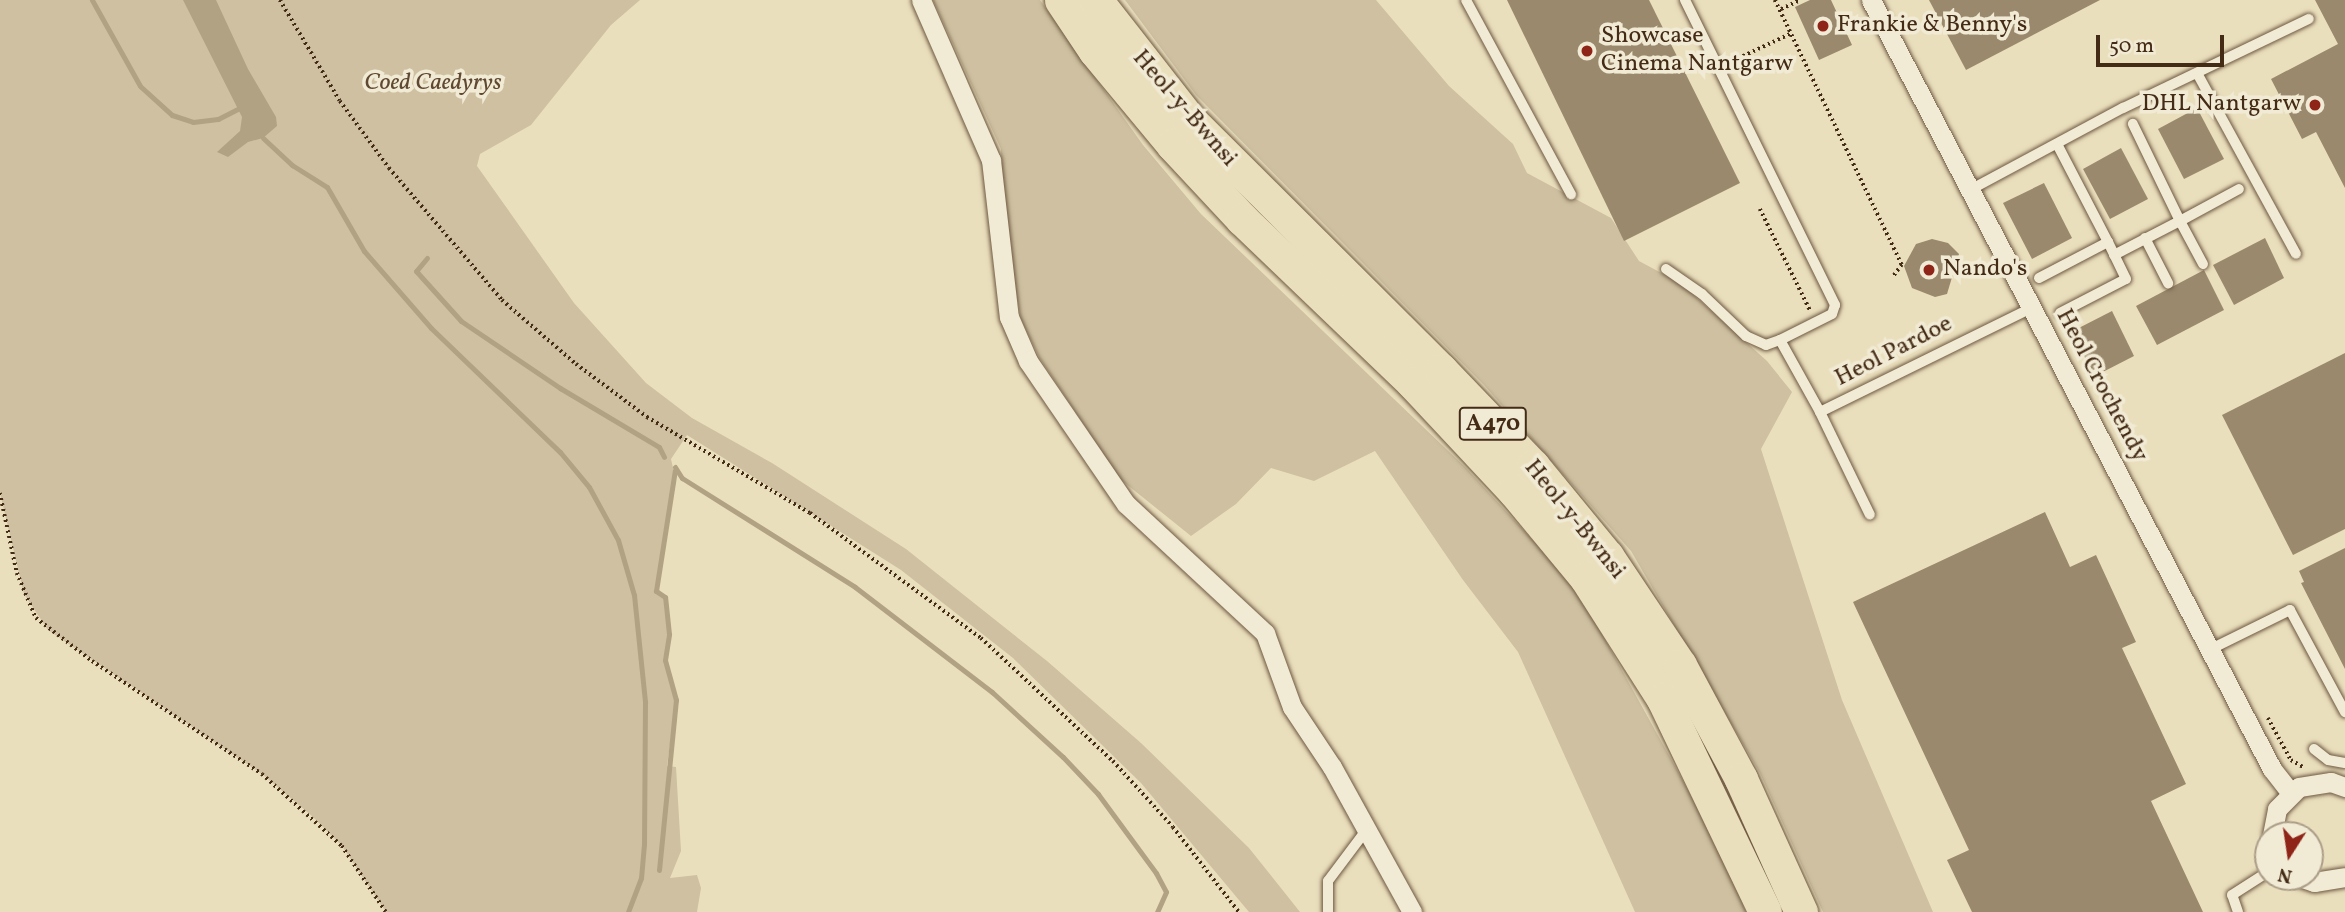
<!DOCTYPE html>
<style>
body{margin:0}
#map{position:relative;width:2345px;height:912px;overflow:hidden;background:#eadfbd;font-family:Vollkorn,serif}
div>[style]{position:absolute}
.green>*{inset:0;background:#cec0a1}
.water>*{inset:0;background:#b2a284}
.stream>*{height:5px;margin:-2.5px;padding:0 2.5px;transform-origin:2.5px;border-radius:2.5px;background:#b2a284}
.building>*{inset:0;background:#9a896d}
.path>*{height:3.5px;margin-top:-1.75px;transform-origin:0;background:repeating-linear-gradient(90deg,#442b16 0 2px,transparent 0 5.5px)}
.roads{filter:drop-shadow(0 0 2px #6e5840) drop-shadow(0 0 2px #6e5840)}
.service>*{height:10px;margin:-5px;padding:0 5px;transform-origin:5px;border-radius:5px;background:#f1ead4}
.minor>*{height:19px;margin:-9.5px;padding:0 9.5px;transform-origin:9.5px;border-radius:9.5px;background:#f1ead4}
.trunk>*{height:33px;margin:-16.5px;padding:0 16.5px;transform-origin:16.5px;border-radius:16.5px;background:#eadfbd}
.dots>*{width:19px;height:19px;translate:-50% -50%;box-sizing:border-box;border:4px solid #f1ead4;border-radius:50%}
span{translate:-50% -50%;white-space:nowrap;text-align:center;line-height:1.15;-webkit-text-stroke:7px #f1ead4;paint-order:stroke}
.shield-label span{padding:2px 5px;background:#f1ead4;border:2px solid;border-radius:5px;-webkit-text-stroke-width:0}
.shield-label{font-size:23px;color:#442b16;font-weight:700}
.poi-label{font-size:24px;color:#442b16}
.left{translate:0 -50%;text-align:left}
.right{translate:-100% -50%;text-align:right}
.park-label{font-size:24px;color:#604932;font-style:italic}
.street-label{font-size:24px;color:#442b16}
.north{position:absolute;left:2254px;top:821px;width:70px;height:70px;box-sizing:border-box;background:#f1ead4;border:2px solid #ac9e88;border-radius:50%;rotate:192deg;font-size:19px;font-weight:700;line-height:28px;text-align:center;color:#442b16}
.north::after{content:'';display:block;margin:auto;width:24px;height:32px;background:#8f2418;clip-path:polygon(50% 0,100% 100%,50% 72%,0 100%)}
.scale{position:absolute;left:2096px;top:35px;width:128px;height:32px;box-sizing:border-box;border:4px solid #442b16;border-top:0;padding-left:9px;font-size:21px;line-height:24px;white-space:nowrap;color:#442b16;-webkit-text-stroke:5px #f1ead4;paint-order:stroke}
</style>
<div id="map">
<div class="green">
<div style="clip-path:polygon(0 0,640px 0,611px 25px,531px 125px,480px 154px,477px 166px,574px 303px,646px 383px,692px 418px,772px 463px,906px 549px,1047px 661px,1141px 743px,1249px 848px,1300px 912px,1249px 912px,1141px 783px,1013px 658px,901px 570px,687px 435px,671px 459px,676px 481px,656px 590px,665px 597px,669px 634px,665px 660px,676px 700px,667px 766px,676px 767px,681px 851px,670px 878px,697px 875px,701px 888px,697px 912px,386px 912px,342px 846px,312px 816px,262px 774px,48px 630px,24px 594px,0 493px)"></div>
<div style="clip-path:polygon(933px 0,1040px 0,1143px 145px,1201px 214px,1466px 468px,1576px 587px,1719px 846px,1746px 912px,1635px 912px,1518px 652px,1463px 580px,1375px 451px,1314px 481px,1271px 468px,1236px 504px,1191px 536px,1120px 479px,1039px 357px,1021px 319px,1003px 222px,1001px 149px)"></div>
<div style="clip-path:polygon(1125px 0,1376px 0,1449px 86px,1513px 144px,1527px 173px,1611px 218px,1639px 261px,1680px 283px,1767px 361px,1792px 392px,1761px 449px,1842px 700px,1933px 912px,1823px 912px,1760px 773px,1631px 551px,1484px 385px,1196px 95px)"></div>
</div>
<div class="water">
<div style="clip-path:polygon(183px 0,216px 0,248px 69px,276px 117px,277px 126px,263px 138px,248px 142px,228px 157px,217px 152px,240px 131px,242px 117px)"></div>
</div>
<div class="stream">
<div style="left:92px;top:0;width:98px;rotate:60.8deg"></div>
<div style="left:140px;top:86px;width:43px;rotate:42.2deg"></div>
<div style="left:172px;top:115px;width:22px;rotate:18deg"></div>
<div style="left:193px;top:122px;width:25px;rotate:-7deg"></div>
<div style="left:218px;top:119px;width:22px;rotate:-27deg"></div>
<div style="left:263px;top:138px;width:40px;rotate:43deg"></div>
<div style="left:292px;top:165px;width:41px;rotate:32.2deg"></div>
<div style="left:327px;top:187px;width:74px;rotate:60deg"></div>
<div style="left:364px;top:251px;width:102px;rotate:49deg"></div>
<div style="left:431px;top:328px;width:179px;rotate:43.9deg"></div>
<div style="left:560px;top:452px;width:45px;rotate:50.4deg"></div>
<div style="left:589px;top:487px;width:60px;rotate:61.3deg"></div>
<div style="left:618px;top:540px;width:57px;rotate:73.8deg"></div>
<div style="left:634px;top:595px;width:108px;rotate:84.1deg"></div>
<div style="left:645px;top:702px;width:142px;rotate:90.4deg"></div>
<div style="left:644px;top:844px;width:34px;rotate:95deg"></div>
<div style="left:641px;top:878px;width:36px;rotate:111deg"></div>
<div style="left:427px;top:258px;width:17px;rotate:130deg"></div>
<div style="left:416px;top:271px;width:67px;rotate:48deg"></div>
<div style="left:461px;top:321px;width:120px;rotate:34.1deg"></div>
<div style="left:560px;top:388px;width:115px;rotate:30.8deg"></div>
<div style="left:659px;top:447px;width:11px;rotate:63deg"></div>
<div style="left:675px;top:467px;width:13px;rotate:58deg"></div>
<div style="left:682px;top:478px;width:204px;rotate:32.2deg"></div>
<div style="left:855px;top:587px;width:173px;rotate:37.5deg"></div>
<div style="left:992px;top:692px;width:96px;rotate:42.5deg"></div>
<div style="left:1063px;top:757px;width:51px;rotate:46.6deg"></div>
<div style="left:1098px;top:794px;width:98px;rotate:53.7deg"></div>
<div style="left:1156px;top:873px;width:21px;rotate:62deg"></div>
<div style="left:1166px;top:892px;width:22px;rotate:114deg"></div>
<div style="left:659px;top:870px;width:171px;rotate:-84.3deg"></div>
<div style="left:676px;top:700px;width:41px;rotate:-105.4deg"></div>
<div style="left:665px;top:660px;width:26px;rotate:-81deg"></div>
<div style="left:669px;top:634px;width:37px;rotate:-96deg"></div>
<div style="left:665px;top:597px;width:11px;rotate:-146deg"></div>
<div style="left:656px;top:591px;width:122px;rotate:-81.1deg"></div>
</div>
<div class="building">
<div style="clip-path:polygon(1507px 0,1649px 0,1740px 183px,1624px 241px)"></div>
<div style="clip-path:polygon(1810px 0,1831px 0,1852px 45px,1819px 60px,1795px 7px)"></div>
<div style="clip-path:polygon(1929px 0,2100px 0,1966px 70px)"></div>
<div style="clip-path:polygon(2315px 0,2345px 0,2345px 188px,2316px 132px,2302px 139px,2271px 79px,2338px 44px)"></div>
<div style="clip-path:polygon(2197px 108px,2224px 159px,2184px 179px,2158px 129px)"></div>
<div style="clip-path:polygon(2121px 148px,2148px 199px,2110px 219px,2083px 169px)"></div>
<div style="clip-path:polygon(2044px 183px,2072px 238px,2032px 259px,2003px 203px)"></div>
<div style="clip-path:polygon(2265px 238px,2284px 278px,2234px 305px,2213px 265px)"></div>
<div style="clip-path:polygon(1932px 239px,1948px 243px,1959px 254px,1947px 294px,1935px 297px,1912px 288px,1904px 266px,1916px 244px)"></div>
<div style="clip-path:polygon(2204px 270px,2224px 310px,2157px 345px,2136px 306px)"></div>
<div style="clip-path:polygon(2112px 311px,2134px 356px,2095px 376px,2071px 332px)"></div>
<div style="clip-path:polygon(2345px 353px,2345px 529px,2293px 555px,2222px 415px)"></div>
<div style="clip-path:polygon(2045px 512px,2070px 567px,2096px 555px,2136px 642px,2122px 648px,2186px 784px,2151px 801px,2203px 912px,1972px 912px,1947px 860px,1969px 850px,1853px 602px)"></div>
<div style="clip-path:polygon(2345px 548px,2345px 669px,2301px 583px,2304px 582px,2299px 571px)"></div>
</div>
<div class="path">
<div style="left:280px;top:0;width:117px;rotate:59.3deg"></div>
<div style="left:340px;top:101px;width:83px;rotate:53.8deg"></div>
<div style="left:389px;top:168px;width:174px;rotate:49.4deg"></div>
<div style="left:502px;top:300px;width:98px;rotate:40.9deg"></div>
<div style="left:576px;top:364px;width:89px;rotate:36.7deg"></div>
<div style="left:647px;top:417px;width:189px;rotate:30.5deg"></div>
<div style="left:810px;top:513px;width:212px;rotate:36.2deg"></div>
<div style="left:981px;top:638px;width:180px;rotate:43deg"></div>
<div style="left:1113px;top:761px;width:89px;rotate:47.7deg"></div>
<div style="left:1173px;top:827px;width:108px;rotate:52.2deg"></div>
<div style="left:1775px;top:0;width:294px;rotate:64.4deg"></div>
<div style="left:1902px;top:265px;width:15px;rotate:127deg"></div>
<div style="left:1781px;top:9px;width:21px;rotate:-25deg"></div>
<div style="left:1728px;top:63px;width:71px;rotate:-25.1deg"></div>
<div style="left:1760px;top:209px;width:113px;rotate:63.7deg"></div>
<div style="left:0;top:493px;width:82px;rotate:78deg"></div>
<div style="left:17px;top:573px;width:49px;rotate:67.1deg"></div>
<div style="left:36px;top:618px;width:71px;rotate:37.5deg"></div>
<div style="left:92px;top:661px;width:204px;rotate:33.6deg"></div>
<div style="left:262px;top:774px;width:108px;rotate:42deg"></div>
<div style="left:342px;top:846px;width:79px;rotate:56.3deg"></div>
<div style="left:2268px;top:718px;width:48px;rotate:61.3deg"></div>
<div style="left:2291px;top:760px;width:14px;rotate:30deg"></div>
</div>
<div class="roads">
<div class="service">
<div style="left:1466px;top:0;width:221px;rotate:61.6deg"></div>
<div style="left:1685px;top:0;width:340px;rotate:63.8deg"></div>
<div style="left:1835px;top:305px;width:9px;rotate:108deg"></div>
<div style="left:1832px;top:314px;width:58px;rotate:153.4deg"></div>
<div style="left:1780px;top:340px;width:82px;rotate:60.9deg"></div>
<div style="left:1820px;top:412px;width:235px;rotate:-26.2deg"></div>
<div style="left:2197px;top:73px;width:206px;rotate:61.3deg"></div>
<div style="left:1968px;top:191px;width:176px;rotate:-28.2deg"></div>
<div style="left:2123px;top:108px;width:206px;rotate:-25.6deg"></div>
<div style="left:2145px;top:238px;width:51px;rotate:62.9deg"></div>
<div style="left:2114px;top:255px;width:74px;rotate:-27.3deg"></div>
<div style="left:2180px;top:221px;width:108px;rotate:-115.9deg"></div>
<div style="left:2203px;top:264px;width:49px;rotate:-118.1deg"></div>
<div style="left:2180px;top:221px;width:67px;rotate:-28.5deg"></div>
<div style="left:1666px;top:269px;width:44px;rotate:34.8deg"></div>
<div style="left:1702px;top:294px;width:61px;rotate:43.7deg"></div>
<div style="left:1746px;top:336px;width:22px;rotate:24deg"></div>
<div style="left:1766px;top:345px;width:15px;rotate:-20deg"></div>
<div style="left:2039px;top:278px;width:78px;rotate:-27.6deg"></div>
<div style="left:2108px;top:242px;width:110px;rotate:-117.5deg"></div>
<div style="left:2060px;top:313px;width:74px;rotate:-27.3deg"></div>
<div style="left:2126px;top:279px;width:41px;rotate:-115.9deg"></div>
<div style="left:1820px;top:412px;width:114px;rotate:64.1deg"></div>
<div style="left:2213px;top:648px;width:86px;rotate:-26.3deg"></div>
<div style="left:2290px;top:610px;width:116px;rotate:61.7deg"></div>
<div style="left:2314px;top:749px;width:18px;rotate:38deg"></div>
<div style="left:2328px;top:760px;width:17px;rotate:10deg"></div>
<div style="left:1328px;top:912px;width:31px;rotate:-90deg"></div>
<div style="left:1328px;top:881px;width:65px;rotate:-53.1deg"></div>
<div style="left:2238px;top:912px;width:18px;rotate:-109deg"></div>
<div style="left:2232px;top:895px;width:43px;rotate:-32.6deg"></div>
</div>
<div class="minor">
<div style="left:921px;top:0;width:175px;rotate:66.4deg"></div>
<div style="left:991px;top:160px;width:158px;rotate:83.5deg"></div>
<div style="left:1009px;top:317px;width:48px;rotate:66.6deg"></div>
<div style="left:1028px;top:361px;width:173px;rotate:55.6deg"></div>
<div style="left:1126px;top:504px;width:190px;rotate:42.9deg"></div>
<div style="left:1265px;top:633px;width:79px;rotate:70deg"></div>
<div style="left:1292px;top:707px;width:72px;rotate:56.3deg"></div>
<div style="left:1332px;top:767px;width:166px;rotate:61.1deg"></div>
<div style="left:1871px;top:0;width:867px;rotate:62.46deg"></div>
<div style="left:2272px;top:769px;width:31px;rotate:52deg"></div>
<div style="left:2272px;top:835px;width:26px;rotate:-79deg"></div>
<div style="left:2277px;top:809px;width:31px;rotate:-45deg"></div>
<div style="left:2299px;top:787px;width:32px;rotate:-9deg"></div>
<div style="left:2331px;top:782px;width:15px;rotate:20deg"></div>
<div style="left:2299px;top:877px;width:16px;rotate:18deg"></div>
<div style="left:2314px;top:882px;width:31px;rotate:-9deg"></div>
</div>
<div class="trunk">
<div style="left:1061px;top:0;width:61px;rotate:56.3deg"></div>
<div style="left:1095px;top:51px;width:122px;rotate:50.3deg"></div>
<div style="left:1173px;top:145px;width:101px;rotate:47deg"></div>
<div style="left:1242px;top:219px;width:237px;rotate:43.8deg"></div>
<div style="left:1413px;top:383px;width:148px;rotate:46.9deg"></div>
<div style="left:1514px;top:491px;width:113px;rotate:50.4deg"></div>
<div style="left:1586px;top:578px;width:143px;rotate:57.5deg"></div>
<div style="left:1663px;top:699px;width:236px;rotate:64.4deg"></div>
<div style="left:1096px;top:0;width:151px;rotate:52deg"></div>
<div style="left:1189px;top:119px;width:356px;rotate:44.9deg"></div>
<div style="left:1441px;top:370px;width:133px;rotate:46.2deg"></div>
<div style="left:1533px;top:466px;width:117px;rotate:50.6deg"></div>
<div style="left:1607px;top:556px;width:131px;rotate:56.2deg"></div>
<div style="left:1680px;top:665px;width:129px;rotate:61.8deg"></div>
<div style="left:1741px;top:779px;width:146px;rotate:65.7deg"></div>
</div>
</div>
<div class="dots">
<div style="left:1823px;top:26px;background:#8f2418"></div>
<div style="left:1587px;top:51px;background:#8f2418"></div>
<div style="left:2315px;top:105px;background:#8f2418"></div>
<div style="left:1929px;top:270px;background:#8f2418"></div>
</div>
<div class="shield-label">
<span style="left:1493px;top:424px">A470</span>
</div>
<div class="poi-label">
<span class="left" style="left:1837px;top:26px">Frankie &amp; Benny's</span>
<span class="left" style="left:1601px;top:51px">Showcase<br>Cinema Nantgarw</span>
<span class="right" style="left:2301px;top:105px">DHL Nantgarw</span>
<span class="left" style="left:1943px;top:270px">Nando's</span>
</div>
<div class="park-label">
<span style="left:433px;top:84px">Coed Caedyrys</span>
</div>
<div class="street-label">
<span style="left:1184px;top:109px;rotate:49deg">Heol-y-Bwnsi</span>
<span style="left:1894px;top:352px;rotate:-27deg">Heol Pardoe</span>
<span style="left:2101px;top:386px;rotate:62deg">Heol Crochendy</span>
<span style="left:1574px;top:520px;rotate:51deg">Heol-y-Bwnsi</span>
</div>
<div class="north">N</div>
<div class="scale">50 m</div>
</div>
